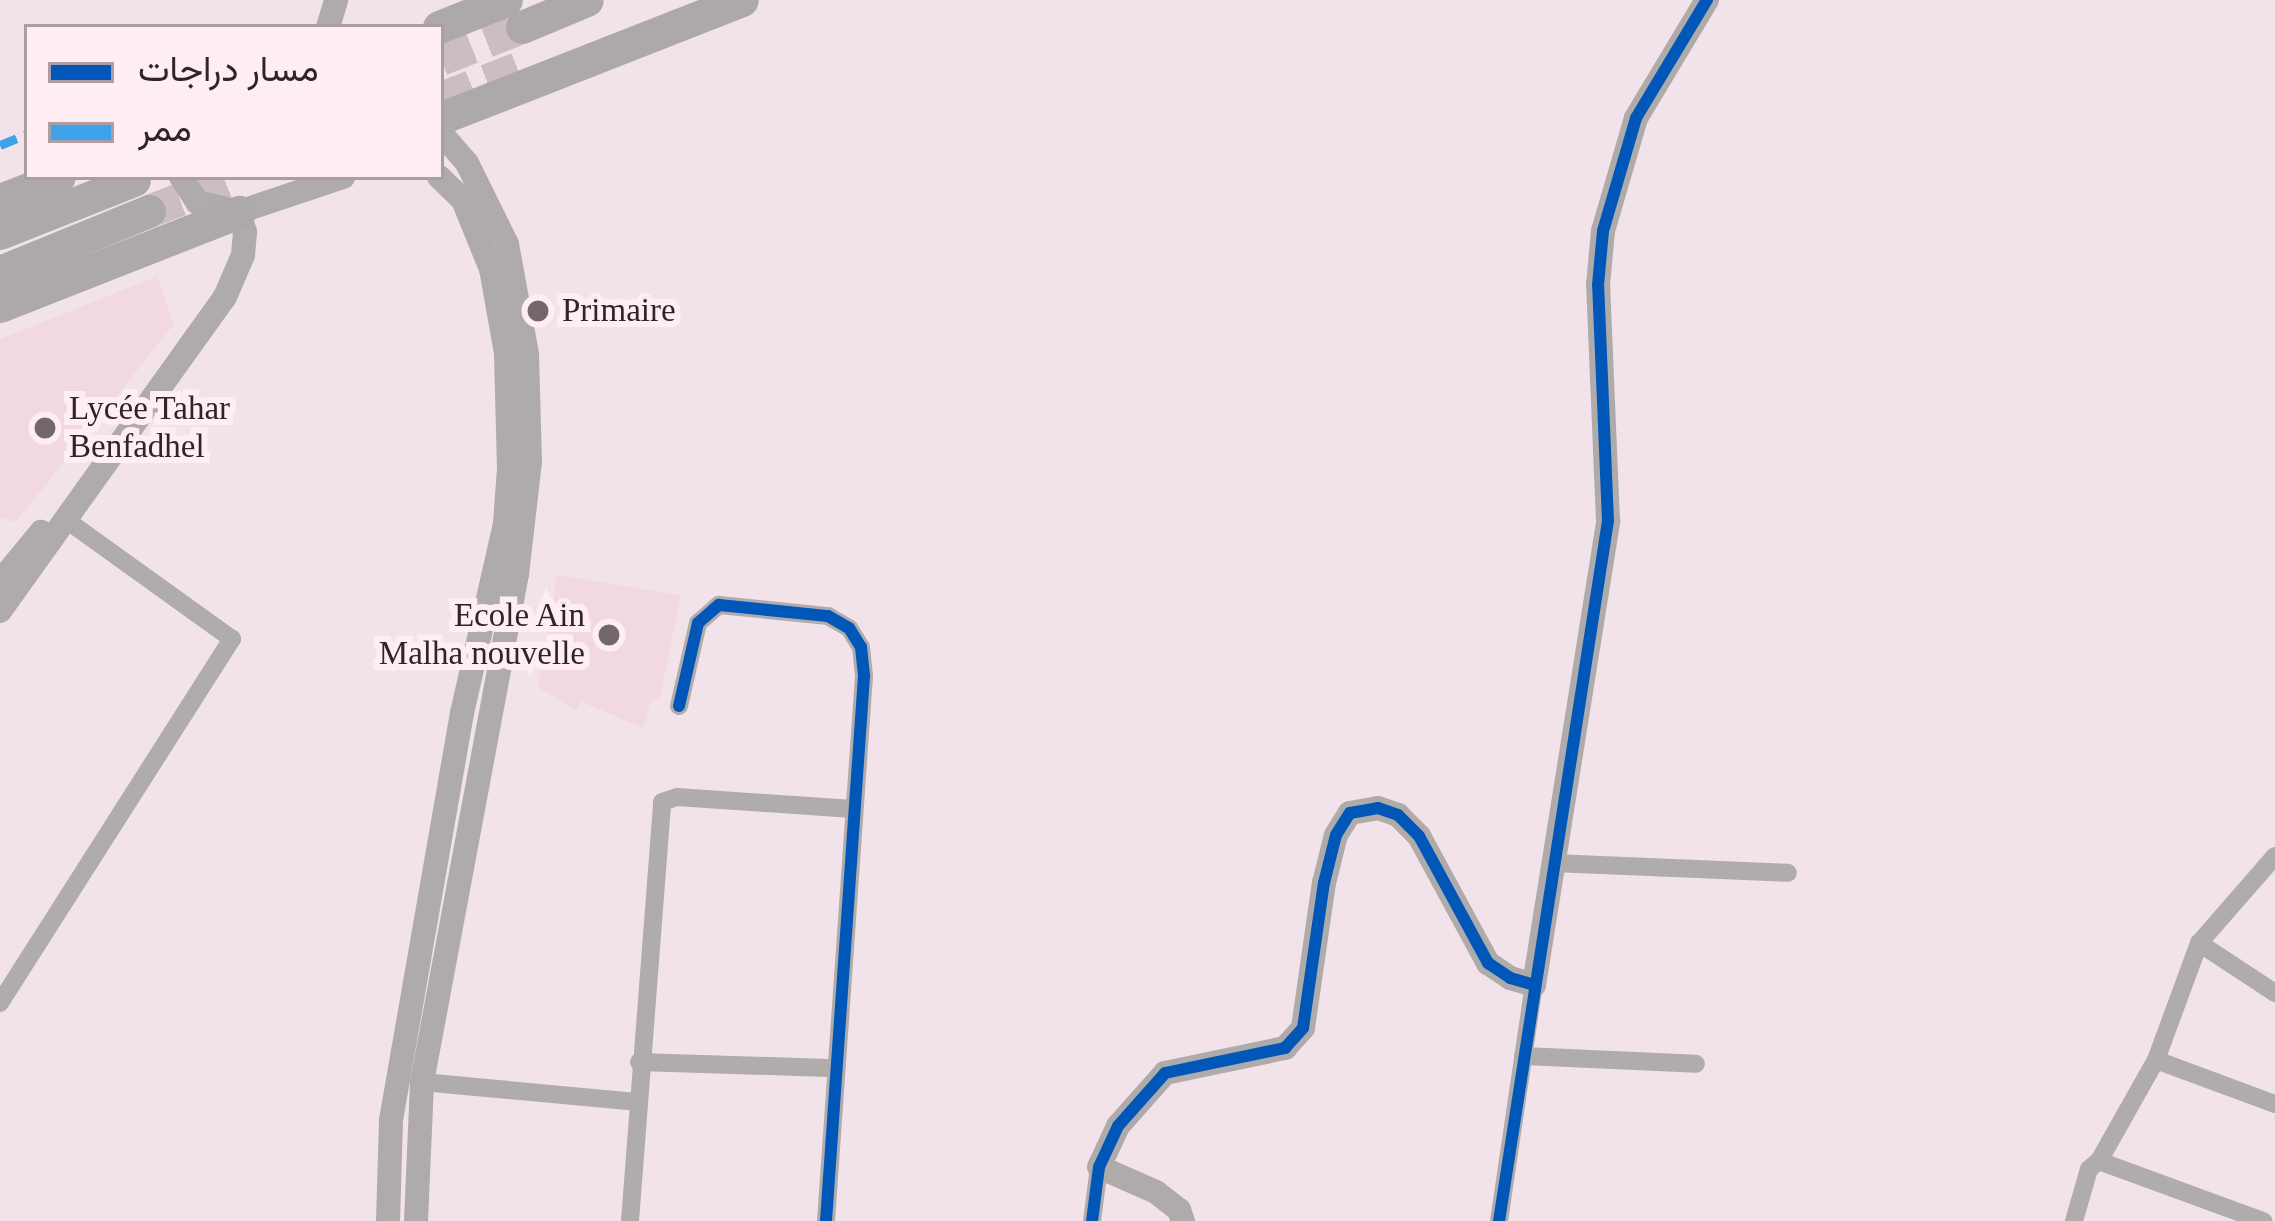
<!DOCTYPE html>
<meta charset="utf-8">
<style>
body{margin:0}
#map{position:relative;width:2275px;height:1221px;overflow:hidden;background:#f2e3ea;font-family:"Times New Roman",Vazirmatn,serif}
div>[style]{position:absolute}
.built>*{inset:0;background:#f2d8e3}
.highway-tunnel>*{height:33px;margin-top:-16.5px;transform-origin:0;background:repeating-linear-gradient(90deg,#cbbdc3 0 33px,transparent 0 49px)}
.street>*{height:18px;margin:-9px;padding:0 9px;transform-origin:9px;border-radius:9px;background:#afacab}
.secondary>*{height:24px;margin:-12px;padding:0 12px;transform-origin:12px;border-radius:12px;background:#afabab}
.highway>*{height:33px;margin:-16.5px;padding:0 16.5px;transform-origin:16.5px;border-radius:16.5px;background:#aea9a9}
.quiet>*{height:9px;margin-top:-4.5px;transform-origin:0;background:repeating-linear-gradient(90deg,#3ea2eb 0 18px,transparent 0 27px)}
.cycleway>*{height:12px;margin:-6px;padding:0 6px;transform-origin:6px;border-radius:6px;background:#0057b8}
.dots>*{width:33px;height:33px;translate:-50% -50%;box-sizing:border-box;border:6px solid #feeef4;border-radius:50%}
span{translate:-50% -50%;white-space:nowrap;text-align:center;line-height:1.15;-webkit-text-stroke:12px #feeef4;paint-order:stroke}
.poi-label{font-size:33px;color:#2e2429}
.left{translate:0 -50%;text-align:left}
.right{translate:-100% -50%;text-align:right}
.legend{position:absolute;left:24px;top:24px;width:420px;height:156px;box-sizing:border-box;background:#feeef4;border:3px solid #ab9da3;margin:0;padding:15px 21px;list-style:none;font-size:36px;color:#2e2429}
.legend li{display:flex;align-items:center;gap:24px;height:60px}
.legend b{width:60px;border:3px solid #ab9da3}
</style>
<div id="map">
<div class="built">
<div style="clip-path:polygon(157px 276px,174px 324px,16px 522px,0 518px,0 339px)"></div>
<div style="clip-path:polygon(557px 575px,681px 595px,660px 697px,651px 701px,643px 728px,580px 701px,576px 711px,538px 687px)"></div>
</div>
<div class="highway-tunnel">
<div style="left:441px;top:59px;width:87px;rotate:-21.6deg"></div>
<div style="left:441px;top:98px;width:88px;rotate:-21.3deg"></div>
<div style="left:149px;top:211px;width:94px;rotate:-21.1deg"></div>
</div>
<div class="street">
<div style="left:679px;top:706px;width:85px;rotate:-77.1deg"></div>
<div style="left:698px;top:623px;width:28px;rotate:-41deg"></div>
<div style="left:719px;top:605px;width:110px;rotate:5.8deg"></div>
<div style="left:828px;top:616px;width:24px;rotate:30deg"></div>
<div style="left:849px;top:628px;width:22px;rotate:58deg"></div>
<div style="left:861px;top:647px;width:29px;rotate:84deg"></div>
<div style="left:864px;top:676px;width:546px;rotate:93.99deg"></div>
<div style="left:2275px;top:856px;width:116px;rotate:131.1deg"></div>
<div style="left:2199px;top:943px;width:91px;rotate:33.3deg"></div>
<div style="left:1553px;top:863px;width:235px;rotate:2.4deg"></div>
<div style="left:0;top:1003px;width:432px;rotate:-57.5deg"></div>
<div style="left:232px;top:639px;width:201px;rotate:-144.3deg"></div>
<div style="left:1523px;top:1056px;width:173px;rotate:2.6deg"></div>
<div style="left:2156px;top:1060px;width:127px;rotate:20.3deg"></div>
<div style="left:639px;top:1062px;width:196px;rotate:1.8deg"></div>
<div style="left:422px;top:1082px;width:215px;rotate:5.3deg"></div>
<div style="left:2099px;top:1161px;width:175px;rotate:20.1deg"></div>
<div style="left:630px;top:1221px;width:420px;rotate:-85.6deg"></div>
<div style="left:662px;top:802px;width:16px;rotate:-18deg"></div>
<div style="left:677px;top:797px;width:176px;rotate:3.9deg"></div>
<div style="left:1092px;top:1221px;width:54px;rotate:-82.6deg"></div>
<div style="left:1499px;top:1221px;width:239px;rotate:-81.6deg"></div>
<div style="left:2074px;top:1221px;width:54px;rotate:-73.9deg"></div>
<div style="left:2089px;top:1169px;width:13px;rotate:-39deg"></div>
<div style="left:2099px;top:1161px;width:116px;rotate:-60.6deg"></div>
<div style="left:2156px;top:1060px;width:125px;rotate:-69.8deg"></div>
</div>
<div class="secondary">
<div style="left:328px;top:27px;width:28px;rotate:-73deg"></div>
<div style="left:181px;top:177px;width:30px;rotate:57deg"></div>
<div style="left:197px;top:202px;width:43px;rotate:13.4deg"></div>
<div style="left:239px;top:212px;width:110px;rotate:-18.6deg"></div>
<div style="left:0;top:582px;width:65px;rotate:-50.6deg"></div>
<div style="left:0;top:611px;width:386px;rotate:-54.4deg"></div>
<div style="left:225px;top:297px;width:46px;rotate:-66.8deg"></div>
<div style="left:243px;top:255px;width:23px;rotate:-85deg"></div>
<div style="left:245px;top:232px;width:21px;rotate:-107deg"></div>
<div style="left:388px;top:1221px;width:101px;rotate:-88.3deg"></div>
<div style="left:391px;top:1120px;width:413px;rotate:-80.1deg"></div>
<div style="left:462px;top:713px;width:195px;rotate:-77.2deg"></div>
<div style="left:505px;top:523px;width:54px;rotate:-85.8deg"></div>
<div style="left:509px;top:469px;width:116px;rotate:-91.5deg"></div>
<div style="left:506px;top:353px;width:85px;rotate:-100.1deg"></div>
<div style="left:491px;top:269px;width:74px;rotate:-112.1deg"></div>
<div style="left:463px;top:200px;width:33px;rotate:-136deg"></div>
<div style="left:416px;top:1221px;width:139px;rotate:-87.5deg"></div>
<div style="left:422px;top:1082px;width:517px;rotate:-79.41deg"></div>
<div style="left:517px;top:574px;width:113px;rotate:-83.4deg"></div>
<div style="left:530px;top:462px;width:108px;rotate:-91.6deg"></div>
<div style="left:527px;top:354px;width:112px;rotate:-100.3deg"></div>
<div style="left:507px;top:244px;width:90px;rotate:-116.3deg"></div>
<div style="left:467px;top:163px;width:40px;rotate:-131deg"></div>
<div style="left:1183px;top:1221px;width:12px;rotate:-110deg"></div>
<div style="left:1179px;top:1210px;width:29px;rotate:-142deg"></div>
<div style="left:1156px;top:1192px;width:62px;rotate:-156.3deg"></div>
<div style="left:1099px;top:1167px;width:45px;rotate:-65.1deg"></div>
<div style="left:1118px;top:1126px;width:71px;rotate:-48.4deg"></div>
<div style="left:1165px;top:1073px;width:123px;rotate:-11.8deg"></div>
<div style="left:1285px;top:1048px;width:27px;rotate:-48deg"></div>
<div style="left:1303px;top:1028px;width:147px;rotate:-81.8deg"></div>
<div style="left:1324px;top:883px;width:49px;rotate:-76deg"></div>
<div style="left:1336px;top:835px;width:26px;rotate:-58deg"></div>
<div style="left:1350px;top:813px;width:28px;rotate:-10deg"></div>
<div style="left:1378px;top:808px;width:21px;rotate:19deg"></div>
<div style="left:1398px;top:815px;width:30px;rotate:45deg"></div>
<div style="left:1419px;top:836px;width:145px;rotate:61.5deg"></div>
<div style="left:1488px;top:963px;width:27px;rotate:34deg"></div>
<div style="left:1510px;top:978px;width:25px;rotate:16deg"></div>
<div style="left:1534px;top:985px;width:470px;rotate:-80.9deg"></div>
<div style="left:1608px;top:521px;width:236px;rotate:-92.4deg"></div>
<div style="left:1598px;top:285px;width:54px;rotate:-84.7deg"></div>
<div style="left:1603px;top:231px;width:118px;rotate:-73.7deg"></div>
<div style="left:1636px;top:118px;width:138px;rotate:-59deg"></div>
</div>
<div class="highway">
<div style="left:439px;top:27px;width:72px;rotate:-21.9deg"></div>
<div style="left:522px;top:27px;width:70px;rotate:-22.6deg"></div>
<div style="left:441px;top:118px;width:323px;rotate:-21.4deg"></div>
<div style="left:0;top:200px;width:63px;rotate:-21.3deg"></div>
<div style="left:0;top:233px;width:144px;rotate:-21.6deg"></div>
<div style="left:0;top:272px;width:161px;rotate:-22.3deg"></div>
<div style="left:0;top:306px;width:257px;rotate:-21.5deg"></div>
</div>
<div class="quiet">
<div style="left:0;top:145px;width:29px;rotate:-22deg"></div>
</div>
<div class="cycleway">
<div style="left:679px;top:706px;width:85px;rotate:-77.1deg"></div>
<div style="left:698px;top:623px;width:28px;rotate:-41deg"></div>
<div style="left:719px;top:605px;width:110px;rotate:5.8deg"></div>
<div style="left:828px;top:616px;width:24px;rotate:30deg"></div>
<div style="left:849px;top:628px;width:22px;rotate:58deg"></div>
<div style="left:861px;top:647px;width:29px;rotate:84deg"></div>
<div style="left:864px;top:676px;width:546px;rotate:93.99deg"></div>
<div style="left:1092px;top:1221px;width:54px;rotate:-82.6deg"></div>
<div style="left:1099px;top:1167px;width:45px;rotate:-65.1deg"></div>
<div style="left:1118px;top:1126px;width:71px;rotate:-48.4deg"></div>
<div style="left:1165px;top:1073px;width:123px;rotate:-11.8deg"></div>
<div style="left:1285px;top:1048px;width:27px;rotate:-48deg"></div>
<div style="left:1303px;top:1028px;width:147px;rotate:-81.8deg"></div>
<div style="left:1324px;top:883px;width:49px;rotate:-76deg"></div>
<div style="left:1336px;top:835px;width:26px;rotate:-58deg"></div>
<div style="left:1350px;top:813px;width:28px;rotate:-10deg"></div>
<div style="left:1378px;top:808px;width:21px;rotate:19deg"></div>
<div style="left:1398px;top:815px;width:30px;rotate:45deg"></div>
<div style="left:1419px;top:836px;width:145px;rotate:61.5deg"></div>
<div style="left:1488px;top:963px;width:27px;rotate:34deg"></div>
<div style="left:1510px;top:978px;width:25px;rotate:16deg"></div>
<div style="left:1499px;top:1221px;width:708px;rotate:-81.15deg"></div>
<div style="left:1608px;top:521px;width:236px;rotate:-92.4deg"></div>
<div style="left:1598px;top:285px;width:54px;rotate:-84.7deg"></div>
<div style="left:1603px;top:231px;width:118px;rotate:-73.7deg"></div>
<div style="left:1636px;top:118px;width:138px;rotate:-59deg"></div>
</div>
<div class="dots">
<div style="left:538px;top:311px;background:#73676d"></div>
<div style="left:45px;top:428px;background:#73676d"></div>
<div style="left:609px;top:635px;background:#73676d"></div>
</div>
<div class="poi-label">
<span class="left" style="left:562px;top:311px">Primaire</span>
<span class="left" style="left:69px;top:428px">Lycée Tahar<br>Benfadhel</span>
<span class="right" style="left:585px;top:635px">Ecole Ain<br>Malha nouvelle</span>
</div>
<ul class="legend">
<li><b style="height:15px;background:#0057b8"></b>مسار دراجات</li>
<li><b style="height:15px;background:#3ea2eb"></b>ممر</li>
</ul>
</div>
